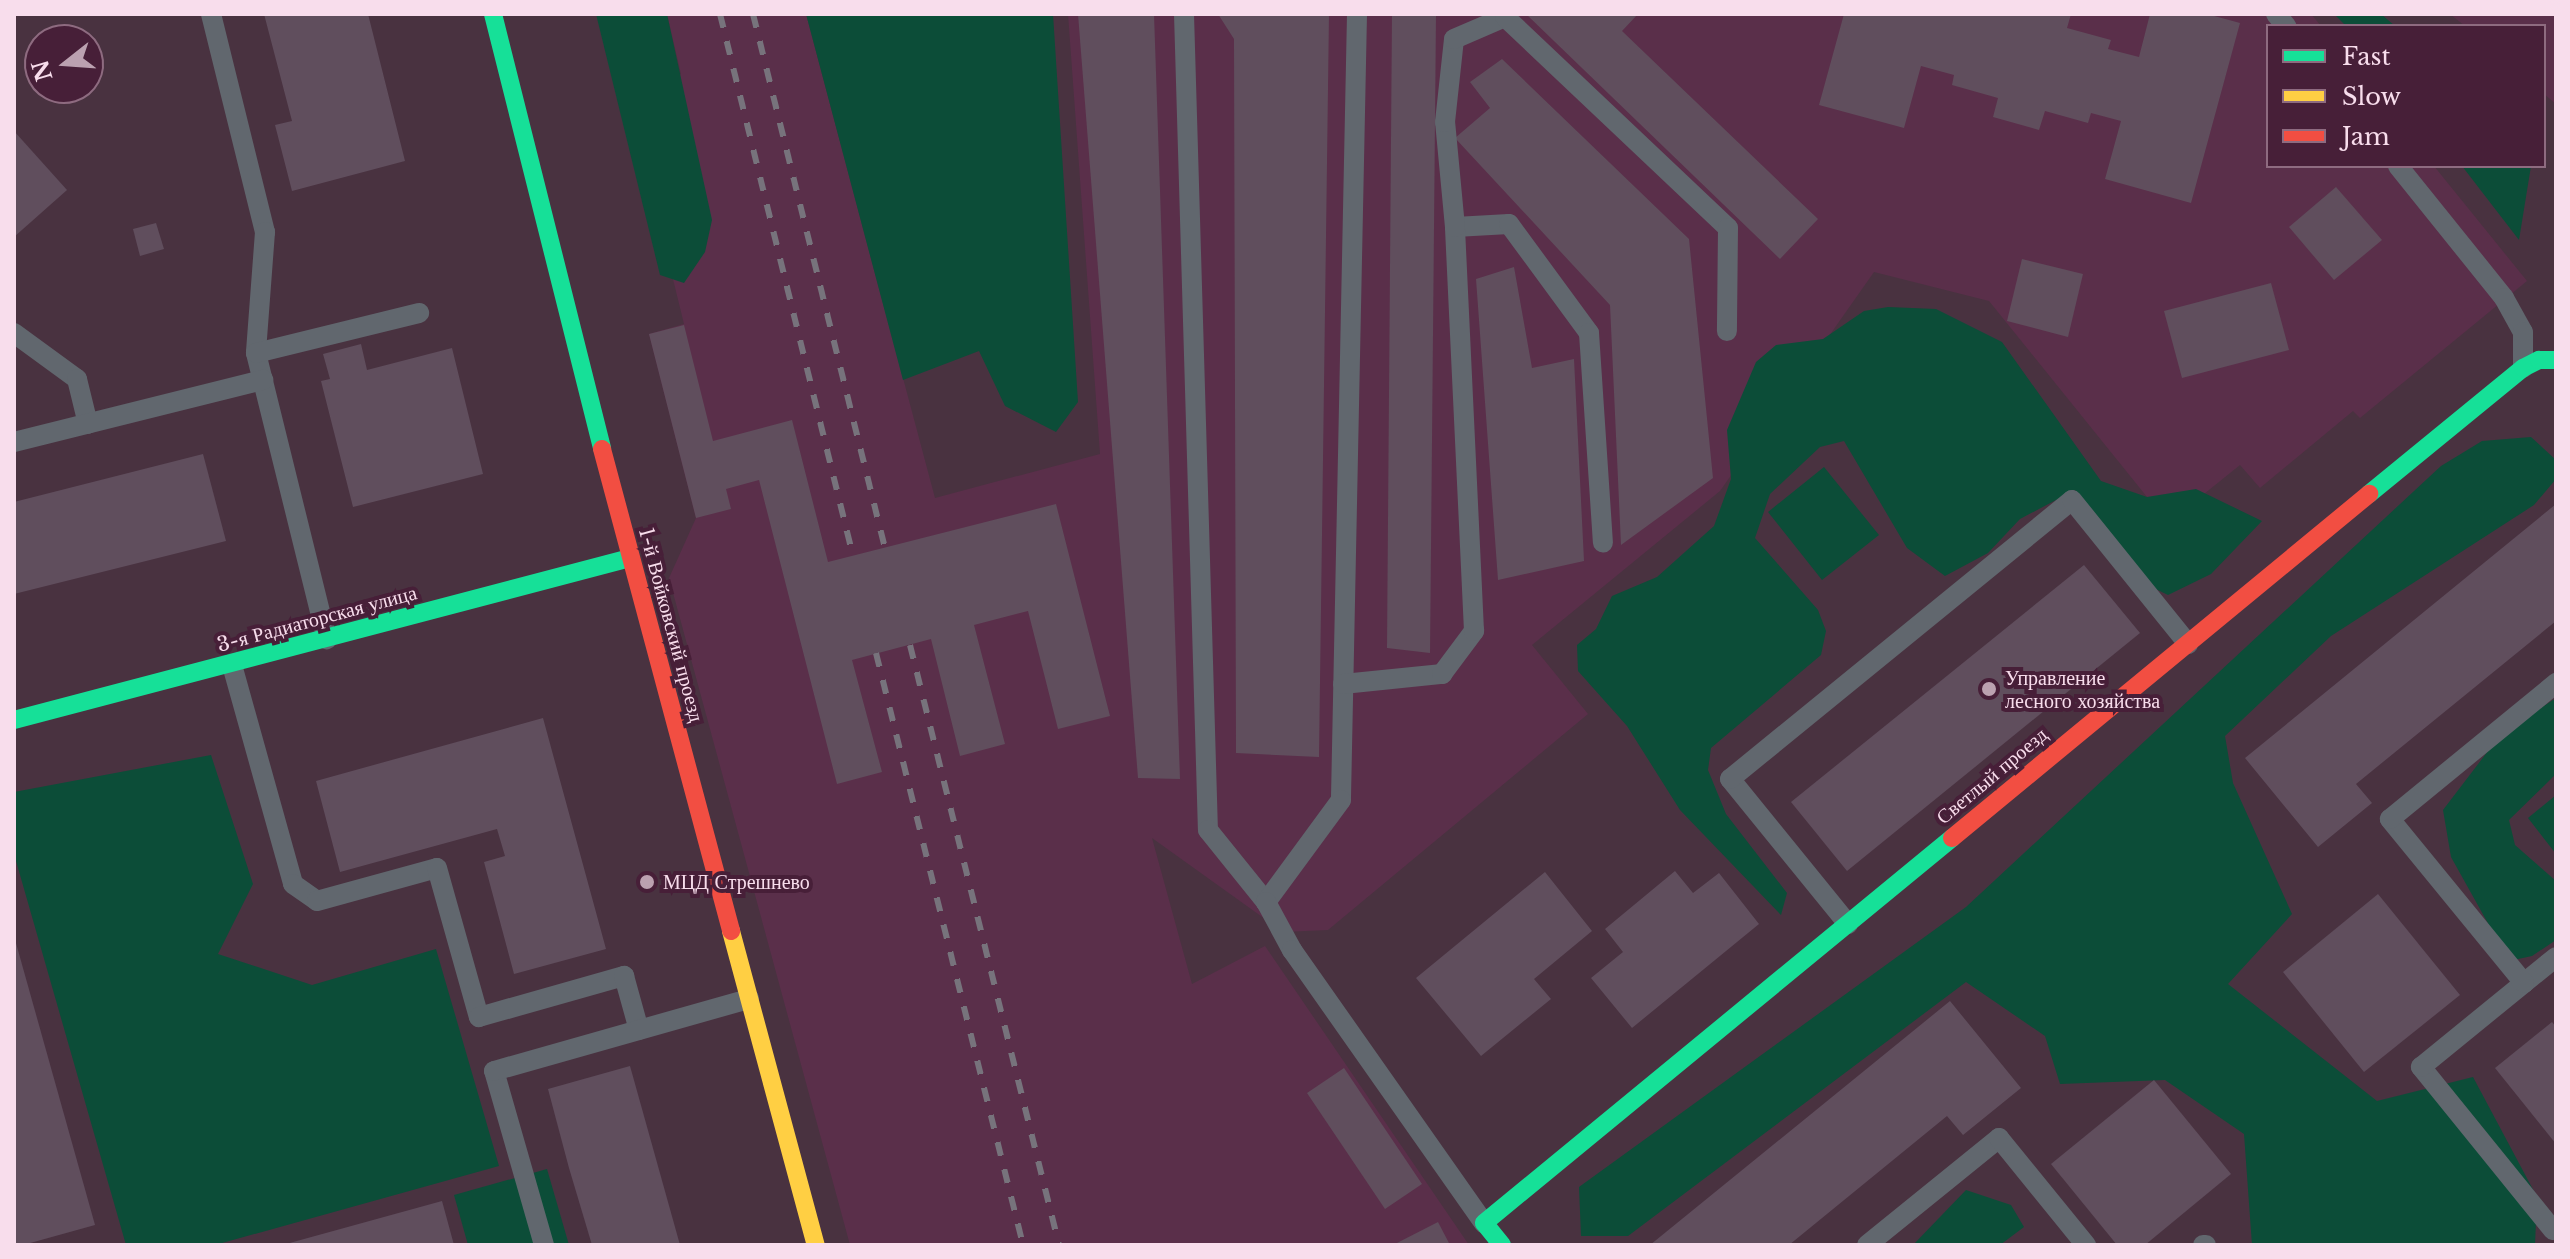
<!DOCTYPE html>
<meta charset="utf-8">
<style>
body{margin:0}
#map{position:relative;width:2570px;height:1259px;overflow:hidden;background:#493240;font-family:"Libre Baskerville",serif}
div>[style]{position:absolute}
.built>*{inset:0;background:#5a2f4a}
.green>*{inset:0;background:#0c4d38}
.building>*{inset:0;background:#604e5d}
.lane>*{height:20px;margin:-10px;padding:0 10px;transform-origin:10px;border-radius:10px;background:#61676e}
.fast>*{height:18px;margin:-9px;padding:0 9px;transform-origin:9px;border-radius:9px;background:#16e098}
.slow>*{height:18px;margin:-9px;padding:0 9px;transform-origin:9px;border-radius:9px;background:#ffcf43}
.jam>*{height:18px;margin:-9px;padding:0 9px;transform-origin:9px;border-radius:9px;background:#f24e42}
.rail>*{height:6px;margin-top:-3px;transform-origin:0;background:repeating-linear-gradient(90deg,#77737c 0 14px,transparent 0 28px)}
.dots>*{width:22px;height:22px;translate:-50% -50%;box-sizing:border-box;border:4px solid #471f38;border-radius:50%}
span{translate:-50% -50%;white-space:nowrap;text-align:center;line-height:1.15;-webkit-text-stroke:8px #471f38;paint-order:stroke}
.street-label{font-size:20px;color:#f8ddec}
.poi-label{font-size:20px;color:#f8ddec}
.left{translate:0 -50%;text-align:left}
.frame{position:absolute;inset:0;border:16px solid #f8ddec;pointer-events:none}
.legend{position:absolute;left:2266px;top:24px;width:280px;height:144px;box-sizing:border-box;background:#471f38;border:2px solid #8e6b80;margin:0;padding:10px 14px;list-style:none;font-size:24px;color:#f8ddec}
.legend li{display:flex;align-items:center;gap:16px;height:40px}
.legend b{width:40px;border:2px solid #8e6b80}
.north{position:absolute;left:24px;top:24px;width:80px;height:80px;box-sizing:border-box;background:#471f38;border:2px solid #8e6b80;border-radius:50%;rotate:253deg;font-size:22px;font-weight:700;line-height:32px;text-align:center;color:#f8ddec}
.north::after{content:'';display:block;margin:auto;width:28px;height:36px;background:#bba1b0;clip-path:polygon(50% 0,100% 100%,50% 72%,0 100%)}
</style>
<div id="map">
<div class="built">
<div style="clip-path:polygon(667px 14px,806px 14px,935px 498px,1100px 454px,1068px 14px,2311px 14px,2321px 26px,2268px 26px,2268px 166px,2434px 166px,2527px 281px,2360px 418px,2353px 411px,2260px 488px,2240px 465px,2168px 523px,1989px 301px,1874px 272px,1720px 491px,1532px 645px,1588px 714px,1328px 930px,1283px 932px,1152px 838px,1192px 984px,1265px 946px,1469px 1245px,850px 1245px,669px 578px,696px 518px,649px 334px,684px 324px,630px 104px,681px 74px)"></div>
<div style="clip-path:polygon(2450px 14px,2556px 14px,2556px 104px,2544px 94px,2544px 26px,2465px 26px)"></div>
</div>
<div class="green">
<div style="clip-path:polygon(596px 14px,667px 14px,712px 220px,705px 252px,684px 283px,660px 275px)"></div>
<div style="clip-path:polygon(806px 14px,1053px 14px,1078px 402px,1056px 432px,1005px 406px,979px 351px,903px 380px)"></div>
<div style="clip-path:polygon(2334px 14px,2381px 14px,2395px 26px,2346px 26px)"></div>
<div style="clip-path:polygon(2462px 166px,2531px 166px,2519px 240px)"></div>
<div style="clip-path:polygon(1888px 307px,1936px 309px,2002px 342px,2101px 481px,2147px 497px,2196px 489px,2262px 521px,2211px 574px,2168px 595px,2133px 578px,2075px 490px,2020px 519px,1988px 553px,1945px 576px,1907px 548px,1844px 441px,1820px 447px,1770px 494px,1755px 538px,1818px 610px,1826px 631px,1821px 655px,1711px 748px,1708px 770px,1726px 814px,1787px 893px,1781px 915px,1680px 810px,1627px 726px,1578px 671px,1577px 645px,1596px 629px,1612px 596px,1657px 577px,1714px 526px,1731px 479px,1727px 430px,1756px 362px,1776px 345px,1823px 339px,1864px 311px)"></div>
<div style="clip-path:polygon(2531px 437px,2556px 460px,2556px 479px,2534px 505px,2331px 636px,2225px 736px,2233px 783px,2292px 914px,2228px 984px,2377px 1101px,2473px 1077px,2537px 1197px,2535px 1245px,2252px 1245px,2244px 1134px,2165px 1080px,2060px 1084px,2045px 1036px,1966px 982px,1628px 1236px,1581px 1236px,1579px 1187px,1966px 907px,2441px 466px,2482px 441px)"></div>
<div style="clip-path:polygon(1824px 467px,1879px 535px,1822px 580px,1768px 512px)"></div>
<div style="clip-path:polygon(2556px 698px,2556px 774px,2509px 820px,2515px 845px,2556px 881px,2556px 940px,2532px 956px,2509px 961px,2451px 857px,2443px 810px,2501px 734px)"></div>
<div style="clip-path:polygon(211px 755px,253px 884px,218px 954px,312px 985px,436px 949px,499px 1166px,215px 1245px,126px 1245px,14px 854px,14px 792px)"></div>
<div style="clip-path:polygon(2556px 795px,2556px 854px,2528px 818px)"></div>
<div style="clip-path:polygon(547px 1169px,569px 1245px,468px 1245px,454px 1195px)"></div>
<div style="clip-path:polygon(1966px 1190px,2011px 1205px,2024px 1227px,2000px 1245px,1913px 1245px)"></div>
</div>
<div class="building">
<div style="clip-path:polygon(264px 14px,368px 14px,405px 161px,292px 191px,275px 125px,292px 121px)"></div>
<div style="clip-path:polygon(1078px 14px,1154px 14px,1180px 779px,1138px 778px)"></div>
<div style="clip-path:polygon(1218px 14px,1329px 14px,1319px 757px,1236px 753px,1234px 39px)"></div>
<div style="clip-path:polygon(1392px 14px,1436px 14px,1430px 653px,1387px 648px)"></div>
<div style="clip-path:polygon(1526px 14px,1638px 14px,1622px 31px,1818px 219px,1780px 259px)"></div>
<div style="clip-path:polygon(1844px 14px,2071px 14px,2067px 28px,2111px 40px,2108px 49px,2139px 57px,2150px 14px,2207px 14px,2240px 23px,2191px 203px,2105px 179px,2121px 121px,2091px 113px,2088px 123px,2045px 111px,2039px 130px,1993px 117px,1998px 98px,1952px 85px,1954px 75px,1921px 66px,1904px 128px,1819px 105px)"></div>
<div style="clip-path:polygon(1502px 59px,1689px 239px,1713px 478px,1621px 545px,1610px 305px,1455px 138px,1490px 108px,1470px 82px)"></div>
<div style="clip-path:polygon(14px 131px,67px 190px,14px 237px)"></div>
<div style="clip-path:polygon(2336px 187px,2382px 240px,2334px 280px,2289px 227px)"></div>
<div style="clip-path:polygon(156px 223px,164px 249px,140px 256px,133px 229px)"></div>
<div style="clip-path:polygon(2022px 259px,2083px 274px,2068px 337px,2007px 321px)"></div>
<div style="clip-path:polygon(1514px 267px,1532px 368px,1574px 359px,1584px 561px,1498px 580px,1476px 279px)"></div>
<div style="clip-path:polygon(2271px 283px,2289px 350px,2182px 378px,2164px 311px)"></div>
<div style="clip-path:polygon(684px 325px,713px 441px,792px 420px,828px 562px,1056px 504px,1110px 716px,1058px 729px,1028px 611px,974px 625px,1005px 744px,960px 756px,931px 639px,852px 660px,882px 772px,837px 784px,759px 480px,726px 489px,731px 509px,696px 518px,649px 334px)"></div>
<div style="clip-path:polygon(361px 344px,367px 370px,452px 348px,483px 474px,353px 507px,321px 381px,330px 379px,323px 354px)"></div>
<div style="clip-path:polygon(203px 454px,226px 541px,14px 594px,14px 502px)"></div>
<div style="clip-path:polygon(2556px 504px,2556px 621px,2356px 784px,2372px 803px,2318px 847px,2245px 758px)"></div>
<div style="clip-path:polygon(2084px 565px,2140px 633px,1847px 871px,1791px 802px)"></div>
<div style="clip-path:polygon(543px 718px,606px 949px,514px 974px,484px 862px,505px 856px,497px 829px,340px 872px,316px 781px)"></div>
<div style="clip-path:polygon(1675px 871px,1693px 893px,1719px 873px,1759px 924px,1632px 1028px,1591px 978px,1623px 952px,1605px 929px)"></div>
<div style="clip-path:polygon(1545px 872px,1592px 931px,1534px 979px,1551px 999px,1481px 1056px,1416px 978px)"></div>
<div style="clip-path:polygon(2378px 894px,2460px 995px,2364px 1072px,2283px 972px)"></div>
<div style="clip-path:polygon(14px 936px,95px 1225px,23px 1245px,14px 1245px)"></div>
<div style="clip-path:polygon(1950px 1001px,2021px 1088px,1963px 1135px,1947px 1116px,1789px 1245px,1650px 1245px)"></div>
<div style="clip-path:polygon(2552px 1022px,2556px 1027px,2556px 1144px,2495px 1068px)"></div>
<div style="clip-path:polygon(630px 1066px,680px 1245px,592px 1245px,569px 1168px,548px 1089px)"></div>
<div style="clip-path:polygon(1344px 1068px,1422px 1184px,1385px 1209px,1307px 1093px)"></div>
<div style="clip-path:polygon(2154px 1080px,2231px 1174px,2145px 1245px,2117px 1245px,2051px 1164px)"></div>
<div style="clip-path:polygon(442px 1201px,454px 1245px,286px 1245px,286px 1244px)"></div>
<div style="clip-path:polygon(1438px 1222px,1450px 1245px,1393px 1245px)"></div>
</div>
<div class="lane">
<div style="left:211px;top:14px;width:225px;rotate:76.1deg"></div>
<div style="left:265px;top:232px;width:121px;rotate:94.3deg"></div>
<div style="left:256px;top:353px;width:295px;rotate:76.1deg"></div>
<div style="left:1184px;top:14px;width:816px;rotate:88.32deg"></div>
<div style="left:1208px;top:830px;width:92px;rotate:51.1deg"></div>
<div style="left:1357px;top:14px;width:786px;rotate:91.17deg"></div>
<div style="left:1341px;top:800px;width:127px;rotate:126.3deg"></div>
<div style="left:1266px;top:902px;width:55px;rotate:61.6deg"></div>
<div style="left:1292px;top:950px;width:334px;rotate:54.9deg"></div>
<div style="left:2276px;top:14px;width:16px;rotate:50deg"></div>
<div style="left:2398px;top:166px;width:169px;rotate:51.2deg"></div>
<div style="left:2504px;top:298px;width:39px;rotate:61deg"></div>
<div style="left:2523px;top:332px;width:36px;rotate:90deg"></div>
<div style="left:1455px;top:227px;width:54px;rotate:-3.2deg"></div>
<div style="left:1509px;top:224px;width:135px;rotate:53.7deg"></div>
<div style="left:1589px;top:333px;width:210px;rotate:86.2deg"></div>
<div style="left:14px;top:333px;width:78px;rotate:36.1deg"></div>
<div style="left:77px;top:379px;width:46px;rotate:76.3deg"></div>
<div style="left:256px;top:353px;width:168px;rotate:-13.8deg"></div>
<div style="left:14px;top:442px;width:257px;rotate:-14deg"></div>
<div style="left:232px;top:665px;width:227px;rotate:74.4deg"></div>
<div style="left:293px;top:884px;width:29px;rotate:35deg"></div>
<div style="left:317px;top:901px;width:124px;rotate:-15.4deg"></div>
<div style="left:437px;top:868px;width:155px;rotate:74.3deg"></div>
<div style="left:479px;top:1017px;width:151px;rotate:-15.8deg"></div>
<div style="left:624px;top:976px;width:56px;rotate:74.5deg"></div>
<div style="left:1343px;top:684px;width:100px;rotate:-5.8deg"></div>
<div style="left:1442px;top:674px;width:54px;rotate:-53.3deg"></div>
<div style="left:1474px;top:631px;width:404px;rotate:-92.7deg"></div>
<div style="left:1455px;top:227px;width:105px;rotate:-95.4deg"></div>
<div style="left:1445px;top:122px;width:83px;rotate:-83.8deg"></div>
<div style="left:1454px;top:39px;width:56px;rotate:-23.3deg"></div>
<div style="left:1505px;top:17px;width:307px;rotate:43.4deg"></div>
<div style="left:1728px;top:228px;width:103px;rotate:90.6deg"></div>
<div style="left:1848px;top:924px;width:187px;rotate:-129.1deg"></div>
<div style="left:1730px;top:779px;width:441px;rotate:-39.2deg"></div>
<div style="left:2072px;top:500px;width:185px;rotate:51.1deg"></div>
<div style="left:2524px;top:983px;width:41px;rotate:-39.1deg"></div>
<div style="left:2553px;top:1230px;width:210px;rotate:-129deg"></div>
<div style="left:2421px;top:1067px;width:133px;rotate:-39.2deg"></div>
<div style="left:2524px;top:983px;width:212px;rotate:-129.3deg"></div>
<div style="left:2390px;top:819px;width:215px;rotate:-39.3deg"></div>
<div style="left:544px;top:1245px;width:181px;rotate:-106deg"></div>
<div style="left:494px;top:1071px;width:265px;rotate:-15.8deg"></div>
<div style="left:1867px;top:1245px;width:170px;rotate:-39deg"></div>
<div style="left:1999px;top:1138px;width:138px;rotate:50.9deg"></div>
<div style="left:2203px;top:1245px;width:3px"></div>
</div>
<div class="fast">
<div style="left:493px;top:14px;width:448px;rotate:75.9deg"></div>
<div style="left:2369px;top:494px;width:199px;rotate:-39.3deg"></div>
<div style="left:2523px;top:368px;width:18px;rotate:-27deg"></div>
<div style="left:2539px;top:360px;width:17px"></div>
<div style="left:14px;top:720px;width:637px;rotate:-14.73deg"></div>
<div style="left:1502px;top:1245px;width:28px;rotate:-129deg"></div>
<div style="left:1484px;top:1223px;width:606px;rotate:-39.44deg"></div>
</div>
<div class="slow">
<div style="left:731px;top:931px;width:325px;rotate:74.9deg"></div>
</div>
<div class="jam">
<div style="left:602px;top:449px;width:499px;rotate:75deg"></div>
<div style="left:1952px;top:838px;width:541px;rotate:-39.52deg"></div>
</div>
<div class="rail">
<div style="left:720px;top:14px;width:558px;rotate:76.21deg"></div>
<div style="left:753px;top:14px;width:550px;rotate:76.12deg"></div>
<div style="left:910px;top:645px;width:618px;rotate:76.05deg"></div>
<div style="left:876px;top:653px;width:610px;rotate:76.05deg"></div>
</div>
<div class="dots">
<div style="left:1989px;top:689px;background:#bba1b0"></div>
<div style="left:647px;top:882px;background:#bba1b0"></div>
</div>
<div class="street-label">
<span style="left:317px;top:619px;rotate:-15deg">3-я Радиаторская улица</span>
<span style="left:671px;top:625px;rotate:75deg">1-й Войковский проезд</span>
<span style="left:1992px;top:776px;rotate:-40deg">Светлый проезд</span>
</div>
<div class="poi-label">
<span class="left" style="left:2005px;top:690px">Управление<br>лесного хозяйства</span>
<span class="left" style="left:663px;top:882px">МЦД Стрешнево</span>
</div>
<div class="frame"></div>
<ul class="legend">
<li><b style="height:10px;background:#16e098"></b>Fast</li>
<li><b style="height:10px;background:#ffcf43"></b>Slow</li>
<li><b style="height:10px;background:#f24e42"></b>Jam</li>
</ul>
<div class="north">N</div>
</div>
